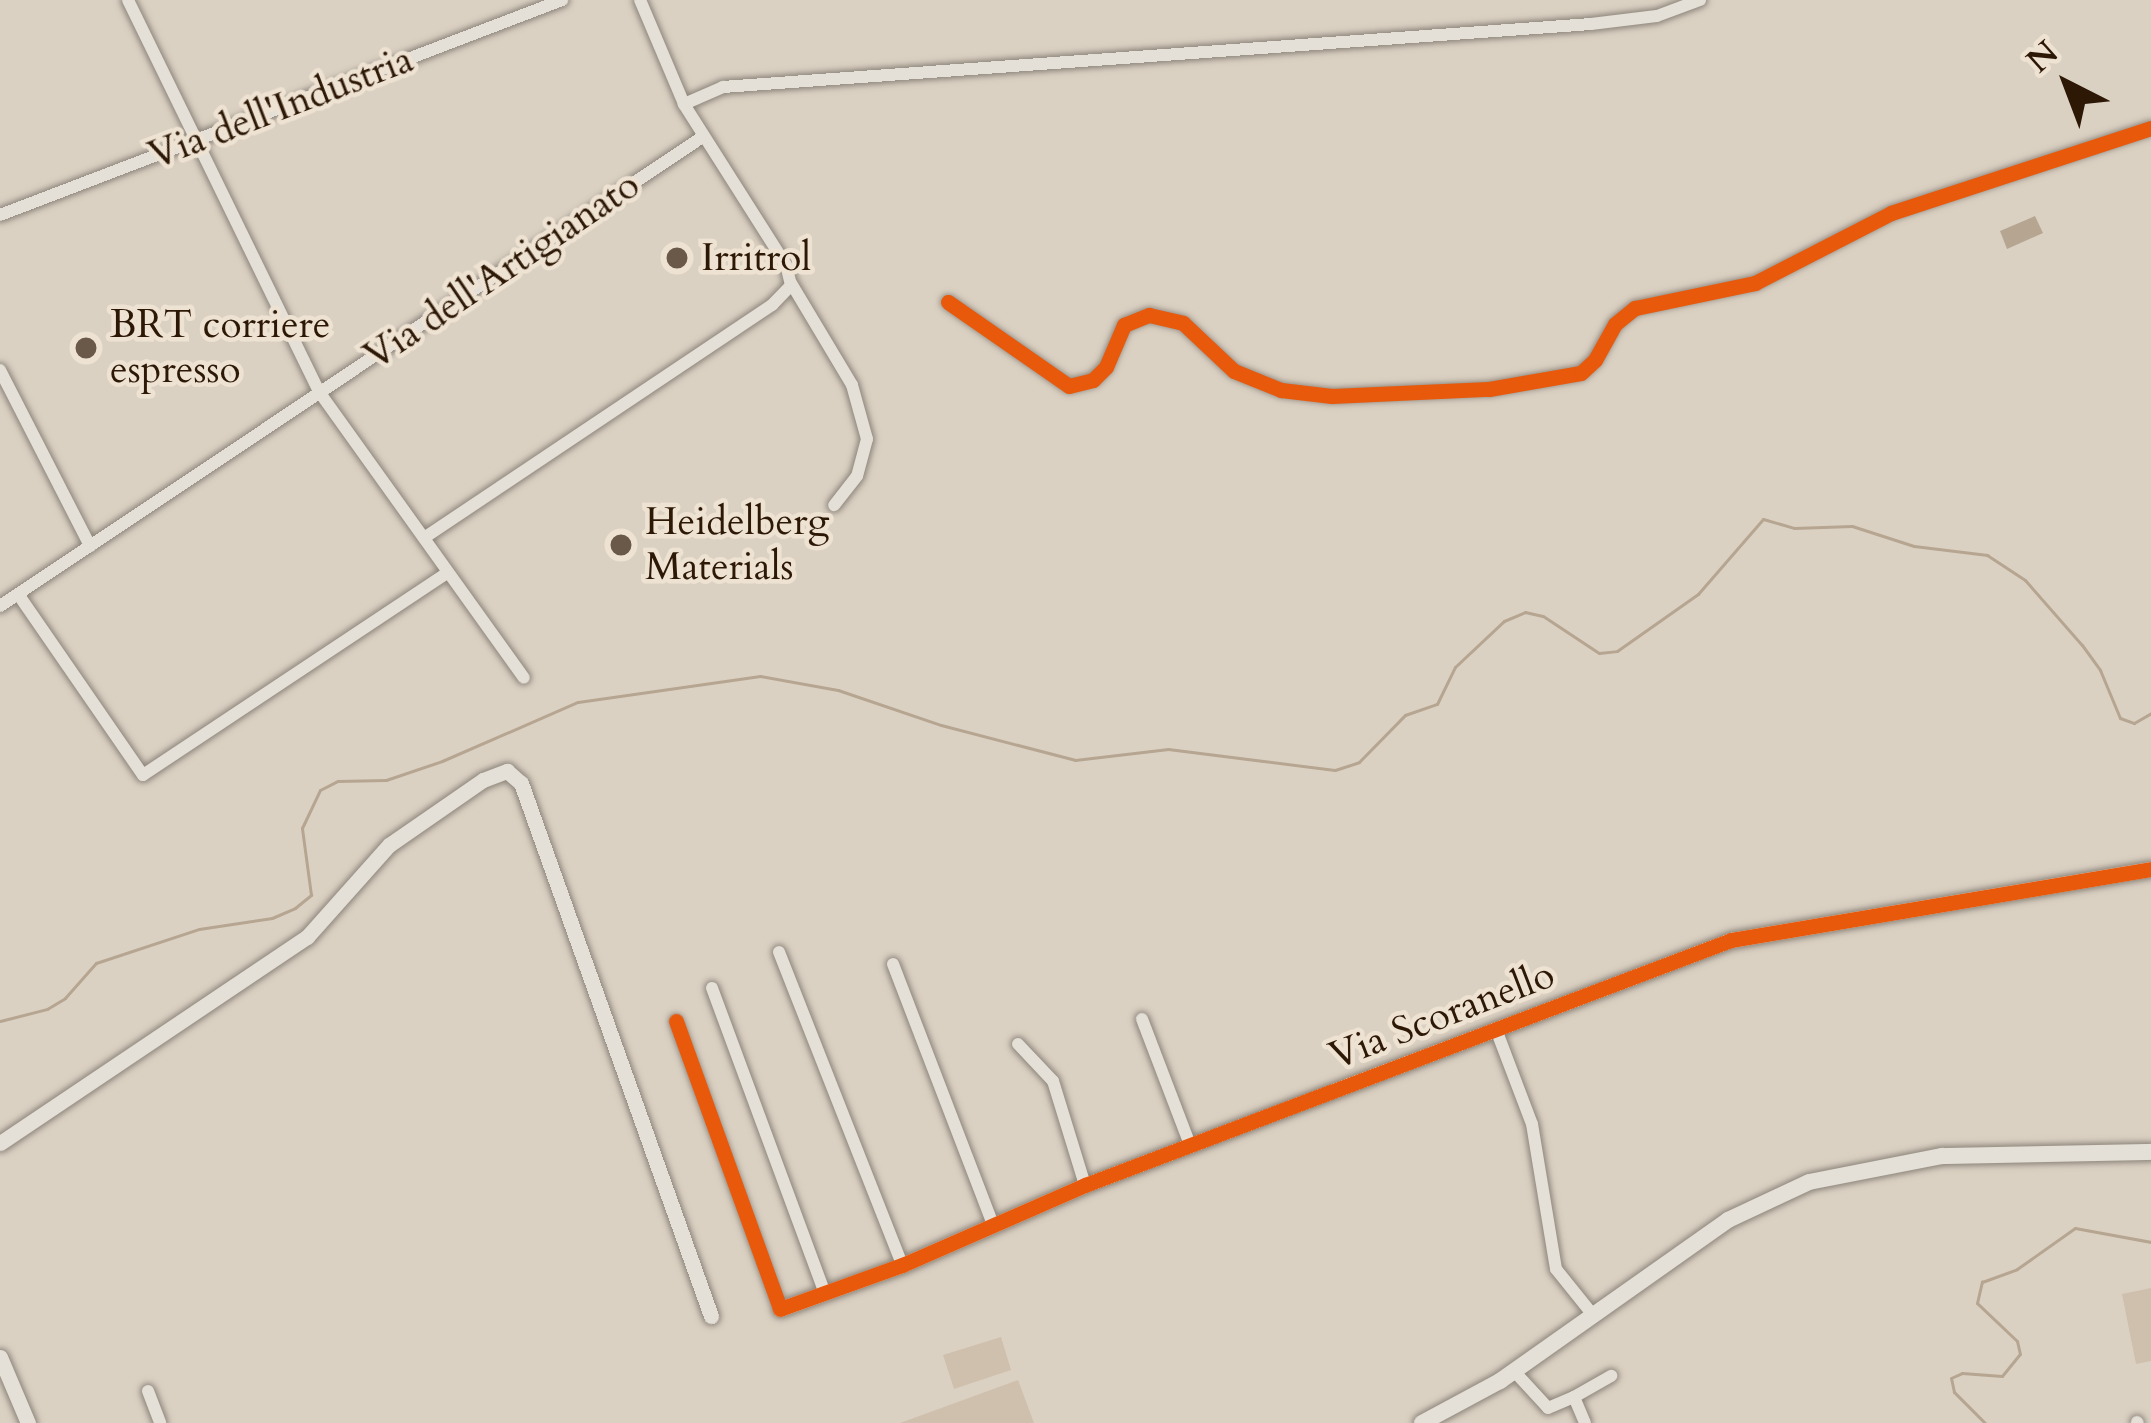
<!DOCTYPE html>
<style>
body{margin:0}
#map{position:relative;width:2151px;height:1423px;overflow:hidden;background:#dbd1c3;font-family:Cardo,serif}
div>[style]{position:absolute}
.green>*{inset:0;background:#cfc0ad}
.water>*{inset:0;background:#b6a691}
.stream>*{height:3px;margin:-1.5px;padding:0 1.5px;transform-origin:1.5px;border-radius:1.5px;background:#b6a691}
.roads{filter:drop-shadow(0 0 3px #8d857b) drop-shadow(0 0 3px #8d857b)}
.minor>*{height:12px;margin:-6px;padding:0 6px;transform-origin:6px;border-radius:6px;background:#e4dfd7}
.tertiary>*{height:15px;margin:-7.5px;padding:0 7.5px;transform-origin:7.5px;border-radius:7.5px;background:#e4dfd7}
.secondary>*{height:16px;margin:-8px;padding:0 8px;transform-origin:8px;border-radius:8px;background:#e4dfd7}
.cycleway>*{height:15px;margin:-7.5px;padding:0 7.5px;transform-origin:7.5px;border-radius:7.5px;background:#e8590c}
.dots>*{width:33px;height:33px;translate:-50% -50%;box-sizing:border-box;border:6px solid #eee2d2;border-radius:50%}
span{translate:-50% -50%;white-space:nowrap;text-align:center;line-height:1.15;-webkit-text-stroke:9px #eee2d2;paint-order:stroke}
.street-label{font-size:39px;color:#2d1806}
.poi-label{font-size:39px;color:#2d1806}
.left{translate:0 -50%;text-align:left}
.north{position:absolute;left:2007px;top:24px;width:120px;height:120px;-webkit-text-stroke:9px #eee2d2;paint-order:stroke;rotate:318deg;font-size:33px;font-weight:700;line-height:48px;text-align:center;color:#2d1806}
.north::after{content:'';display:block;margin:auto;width:42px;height:54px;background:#2d1806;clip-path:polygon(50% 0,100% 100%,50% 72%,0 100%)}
</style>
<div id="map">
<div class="green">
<div style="clip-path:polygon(2151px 1288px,2151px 1361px,2136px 1364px,2122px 1294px)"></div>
<div style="clip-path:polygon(1001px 1337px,1011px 1370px,954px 1389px,943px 1355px)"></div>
<div style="clip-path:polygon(1018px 1380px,1034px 1423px,900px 1423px)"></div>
</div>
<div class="water">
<div style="clip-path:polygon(2035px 216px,2043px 233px,2007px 249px,2000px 231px)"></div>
</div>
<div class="stream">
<div style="left:0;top:1021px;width:49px;rotate:-14.3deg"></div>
<div style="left:47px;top:1009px;width:21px;rotate:-31deg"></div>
<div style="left:65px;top:998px;width:47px;rotate:-48.5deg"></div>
<div style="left:96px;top:963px;width:108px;rotate:-18.3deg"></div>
<div style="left:199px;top:929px;width:74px;rotate:-8.6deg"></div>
<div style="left:272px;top:918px;width:25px;rotate:-23deg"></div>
<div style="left:295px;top:908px;width:21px;rotate:-39deg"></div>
<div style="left:311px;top:895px;width:68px;rotate:-97.7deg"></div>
<div style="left:302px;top:828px;width:42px;rotate:-64.7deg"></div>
<div style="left:320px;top:790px;width:20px;rotate:-27deg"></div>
<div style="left:338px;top:781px;width:48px;rotate:-1.2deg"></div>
<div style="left:386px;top:780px;width:59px;rotate:-18.7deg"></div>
<div style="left:442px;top:761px;width:148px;rotate:-23.5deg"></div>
<div style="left:578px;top:702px;width:184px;rotate:-8.1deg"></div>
<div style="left:760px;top:676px;width:79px;rotate:10.2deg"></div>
<div style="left:838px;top:690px;width:109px;rotate:18.8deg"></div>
<div style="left:941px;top:725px;width:138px;rotate:14.6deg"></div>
<div style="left:1075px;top:760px;width:94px;rotate:-6.7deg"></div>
<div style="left:1168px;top:749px;width:168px;rotate:7.2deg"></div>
<div style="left:1335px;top:770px;width:25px;rotate:-18deg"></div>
<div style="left:1359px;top:762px;width:66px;rotate:-45.6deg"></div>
<div style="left:1405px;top:715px;width:34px;rotate:-19deg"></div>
<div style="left:1437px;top:704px;width:41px;rotate:-64.1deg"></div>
<div style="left:1455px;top:667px;width:67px;rotate:-43.2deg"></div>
<div style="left:1504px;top:621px;width:23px;rotate:-23deg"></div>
<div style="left:1525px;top:612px;width:18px;rotate:13deg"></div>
<div style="left:1543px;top:616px;width:67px;rotate:33.5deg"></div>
<div style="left:1599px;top:653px;width:18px;rotate:-6deg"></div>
<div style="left:1617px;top:651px;width:99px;rotate:-35.1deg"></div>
<div style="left:1698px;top:594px;width:99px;rotate:-49.1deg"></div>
<div style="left:1763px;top:519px;width:32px;rotate:16deg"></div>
<div style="left:1794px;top:528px;width:58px;rotate:-2deg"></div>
<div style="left:1852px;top:526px;width:65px;rotate:17.9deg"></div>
<div style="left:1914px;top:546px;width:74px;rotate:7deg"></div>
<div style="left:1987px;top:555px;width:45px;rotate:33.3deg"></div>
<div style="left:2025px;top:580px;width:86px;rotate:48.8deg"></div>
<div style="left:2082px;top:645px;width:31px;rotate:54deg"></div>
<div style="left:2100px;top:670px;width:52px;rotate:67.4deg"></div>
<div style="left:2120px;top:718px;width:15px;rotate:20deg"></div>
<div style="left:2134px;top:723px;width:20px;rotate:-30deg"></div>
<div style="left:1985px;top:1423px;width:44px;rotate:-135deg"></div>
<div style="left:1954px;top:1392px;width:14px;rotate:-102deg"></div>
<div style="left:1951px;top:1378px;width:12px;rotate:-24deg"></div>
<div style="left:1962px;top:1373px;width:40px;rotate:4.3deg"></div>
<div style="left:2002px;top:1376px;width:28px;rotate:-51deg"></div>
<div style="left:2020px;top:1354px;width:13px;rotate:-103deg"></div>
<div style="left:2017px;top:1341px;width:55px;rotate:-136.5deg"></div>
<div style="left:1977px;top:1303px;width:22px;rotate:-77deg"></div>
<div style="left:1982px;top:1282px;width:37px;rotate:-20deg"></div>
<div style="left:2017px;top:1269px;width:71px;rotate:-35.3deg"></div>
<div style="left:2075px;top:1228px;width:77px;rotate:10.4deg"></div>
</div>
<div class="roads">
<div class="minor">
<div style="left:128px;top:0;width:437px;rotate:64deg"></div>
<div style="left:320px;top:393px;width:350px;rotate:54.4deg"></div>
<div style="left:684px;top:104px;width:43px;rotate:-23.6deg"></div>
<div style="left:723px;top:87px;width:870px;rotate:-4.15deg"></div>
<div style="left:1591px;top:24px;width:66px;rotate:-6.9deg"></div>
<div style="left:1657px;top:16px;width:46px;rotate:-20.4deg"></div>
<div style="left:0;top:215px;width:602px;rotate:-20.93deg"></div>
<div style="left:791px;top:283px;width:119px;rotate:59.1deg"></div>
<div style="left:852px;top:385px;width:56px;rotate:74.5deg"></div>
<div style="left:867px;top:439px;width:38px;rotate:105deg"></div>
<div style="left:857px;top:476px;width:37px;rotate:128deg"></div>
<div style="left:948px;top:302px;width:147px;rotate:34.8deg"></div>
<div style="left:1069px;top:386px;width:25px;rotate:-14deg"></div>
<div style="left:1093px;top:380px;width:18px;rotate:-45deg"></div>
<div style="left:1106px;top:367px;width:46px;rotate:-66.8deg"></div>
<div style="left:1124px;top:325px;width:27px;rotate:-22deg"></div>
<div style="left:1149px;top:315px;width:35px;rotate:13deg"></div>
<div style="left:1183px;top:323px;width:70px;rotate:43.3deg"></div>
<div style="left:1234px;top:371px;width:51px;rotate:22deg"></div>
<div style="left:1281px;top:390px;width:51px;rotate:6.7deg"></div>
<div style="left:1332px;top:396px;width:157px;rotate:-2.6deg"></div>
<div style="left:1489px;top:389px;width:93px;rotate:-9.9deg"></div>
<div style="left:1581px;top:373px;width:19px;rotate:-43deg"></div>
<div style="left:1595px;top:360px;width:41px;rotate:-60.9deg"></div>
<div style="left:1615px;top:324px;width:26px;rotate:-39deg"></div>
<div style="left:1635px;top:308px;width:123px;rotate:-11.8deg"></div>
<div style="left:1755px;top:283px;width:153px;rotate:-27.2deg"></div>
<div style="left:1891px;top:213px;width:274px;rotate:-18.1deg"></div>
<div style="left:0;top:370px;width:198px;rotate:62.9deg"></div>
<div style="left:424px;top:538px;width:419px;rotate:-33.8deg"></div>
<div style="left:772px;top:305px;width:28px;rotate:-46deg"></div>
<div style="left:791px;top:285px;width:21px;rotate:-104deg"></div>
<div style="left:786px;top:265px;width:191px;rotate:-122.4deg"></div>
<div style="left:684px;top:104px;width:113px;rotate:-112.9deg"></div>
<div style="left:18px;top:594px;width:220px;rotate:55.4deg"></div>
<div style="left:143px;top:775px;width:365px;rotate:-33.6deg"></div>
<div style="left:0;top:606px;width:846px;rotate:-33.73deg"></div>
<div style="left:779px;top:952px;width:336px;rotate:68.5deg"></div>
<div style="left:893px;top:964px;width:276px;rotate:69deg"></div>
<div style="left:712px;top:988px;width:325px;rotate:69.7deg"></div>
<div style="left:1142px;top:1019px;width:137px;rotate:69.1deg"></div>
<div style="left:676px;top:1021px;width:306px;rotate:70.1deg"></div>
<div style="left:1497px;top:1032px;width:98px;rotate:69.2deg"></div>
<div style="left:1532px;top:1124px;width:147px;rotate:80.6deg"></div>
<div style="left:1556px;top:1269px;width:59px;rotate:51.2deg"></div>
<div style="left:1018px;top:1044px;width:51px;rotate:46.6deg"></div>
<div style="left:1053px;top:1081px;width:109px;rotate:72.9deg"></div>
<div style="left:1514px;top:1371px;width:50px;rotate:47.4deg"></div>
<div style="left:1548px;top:1408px;width:28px;rotate:-23deg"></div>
<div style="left:1574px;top:1397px;width:28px;rotate:67deg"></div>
<div style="left:148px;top:1391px;width:34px;rotate:69deg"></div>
<div style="left:1574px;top:1397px;width:43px;rotate:-29.6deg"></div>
<div style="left:2137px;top:1422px;width:1px;rotate:45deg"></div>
</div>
<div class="tertiary">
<div style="left:0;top:1143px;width:370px;rotate:-33.9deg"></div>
<div style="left:307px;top:937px;width:123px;rotate:-48.3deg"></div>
<div style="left:389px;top:845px;width:114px;rotate:-34.7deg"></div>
<div style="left:483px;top:780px;width:26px;rotate:-21deg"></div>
<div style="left:507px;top:771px;width:18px;rotate:41deg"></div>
<div style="left:521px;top:783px;width:566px;rotate:70.38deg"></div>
<div style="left:780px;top:1309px;width:130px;rotate:-19.8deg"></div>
<div style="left:902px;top:1265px;width:200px;rotate:-23.6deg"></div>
<div style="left:1085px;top:1185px;width:691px;rotate:-20.77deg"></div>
<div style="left:1731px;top:940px;width:426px;rotate:-9.6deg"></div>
<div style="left:0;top:1357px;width:72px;rotate:67deg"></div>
</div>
<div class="secondary">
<div style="left:1422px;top:1423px;width:89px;rotate:-28.3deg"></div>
<div style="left:1500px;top:1381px;width:279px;rotate:-35.2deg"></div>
<div style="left:1728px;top:1220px;width:89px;rotate:-25.1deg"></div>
<div style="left:1809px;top:1182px;width:136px;rotate:-11.1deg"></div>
<div style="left:1942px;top:1156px;width:209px;rotate:-1.1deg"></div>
</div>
</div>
<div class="cycleway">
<div style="left:948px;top:302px;width:147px;rotate:34.8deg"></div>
<div style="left:1069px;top:386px;width:25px;rotate:-14deg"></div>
<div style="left:1093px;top:380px;width:18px;rotate:-45deg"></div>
<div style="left:1106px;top:367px;width:46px;rotate:-66.8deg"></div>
<div style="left:1124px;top:325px;width:27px;rotate:-22deg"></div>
<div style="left:1149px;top:315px;width:35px;rotate:13deg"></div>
<div style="left:1183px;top:323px;width:70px;rotate:43.3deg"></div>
<div style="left:1234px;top:371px;width:51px;rotate:22deg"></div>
<div style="left:1281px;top:390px;width:51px;rotate:6.7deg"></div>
<div style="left:1332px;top:396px;width:157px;rotate:-2.6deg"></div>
<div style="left:1489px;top:389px;width:93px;rotate:-9.9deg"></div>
<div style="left:1581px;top:373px;width:19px;rotate:-43deg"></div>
<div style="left:1595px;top:360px;width:41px;rotate:-60.9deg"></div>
<div style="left:1615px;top:324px;width:26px;rotate:-39deg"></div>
<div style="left:1635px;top:308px;width:123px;rotate:-11.8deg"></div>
<div style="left:1755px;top:283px;width:153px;rotate:-27.2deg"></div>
<div style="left:1891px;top:213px;width:274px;rotate:-18.1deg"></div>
<div style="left:676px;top:1021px;width:306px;rotate:70.1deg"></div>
<div style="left:780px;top:1309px;width:130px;rotate:-19.8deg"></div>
<div style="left:902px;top:1265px;width:200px;rotate:-23.6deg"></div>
<div style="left:1085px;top:1185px;width:691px;rotate:-20.77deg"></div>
<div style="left:1731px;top:940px;width:426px;rotate:-9.6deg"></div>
</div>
<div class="dots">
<div style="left:677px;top:258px;background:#6a5948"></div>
<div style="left:86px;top:348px;background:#6a5948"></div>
<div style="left:621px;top:545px;background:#6a5948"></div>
</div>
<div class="street-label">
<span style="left:281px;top:108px;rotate:-21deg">Via dell'Industria</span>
<span style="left:502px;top:271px;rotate:-34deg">Via dell'Artigianato</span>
<span style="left:1442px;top:1016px;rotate:-21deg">Via Scoranello</span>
</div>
<div class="poi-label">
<span class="left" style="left:701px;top:258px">Irritrol</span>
<span class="left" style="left:110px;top:348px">BRT corriere<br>espresso</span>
<span class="left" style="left:645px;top:545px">Heidelberg<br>Materials</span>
</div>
<div class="north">N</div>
</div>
